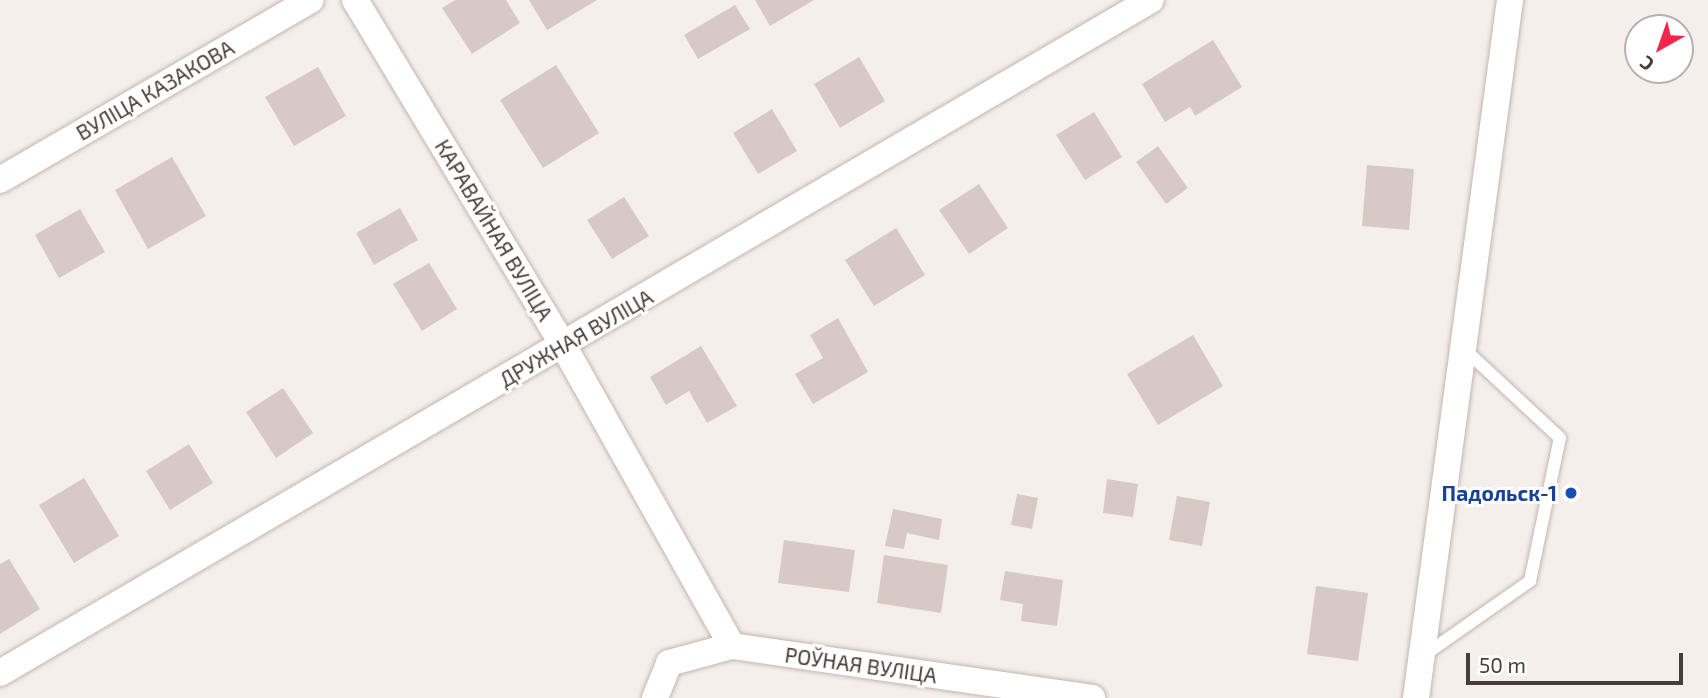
<!DOCTYPE html>
<meta charset="utf-8">
<style>
body{margin:0}
#map{position:relative;width:1708px;height:698px;overflow:hidden;background:#f5efeb;font-family:"Exo 2",sans-serif}
div>[style]{position:absolute}
.building>*{inset:0;background:#d9c9c4}
.roads{filter:drop-shadow(0 0 2px #c3b6b1) drop-shadow(0 0 2px #c3b6b1)}
.lane>*{height:12px;margin:-6px;padding:0 6px;transform-origin:6px;border-radius:6px;background:#fff}
.street>*{height:26px;margin:-13px;padding:0 13px;transform-origin:13px;border-radius:13px;background:#fff}
.dots>*{width:19px;height:19px;translate:-50% -50%;box-sizing:border-box;border:4px solid #fff;border-radius:50%}
span{translate:-50% -50%;white-space:nowrap;text-align:center;line-height:1.15;-webkit-text-stroke:6px #fff;paint-order:stroke}
.street-label{font-size:21px;color:#493d39}
.transit-label{font-size:21px;color:#164399;font-weight:700}
.right{translate:-100% -50%;text-align:right}
.north{position:absolute;left:1624px;top:14px;width:70px;height:70px;box-sizing:border-box;background:#fff;border:2px solid #b6b1b0;border-radius:50%;rotate:220deg;font-size:19px;font-weight:700;line-height:28px;text-align:center;color:#493d39}
.north::after{content:'';display:block;margin:auto;width:24px;height:32px;background:#f2254d;clip-path:polygon(50% 0,100% 100%,50% 72%,0 100%)}
.scale{position:absolute;left:1466px;top:653px;width:217px;height:32px;box-sizing:border-box;border:4px solid #493d39;border-top:0;padding-left:9px;font-size:21px;line-height:24px;white-space:nowrap;color:#493d39;-webkit-text-stroke:5px #fff;paint-order:stroke}
</style>
<div id="map">
<div class="building">
<div style="clip-path:polygon(455px 0,506px 0,520px 23px,472px 54px,442px 8px)"></div>
<div style="clip-path:polygon(529px 0,597px 0,547px 30px)"></div>
<div style="clip-path:polygon(755px 0,814px 0,770px 26px)"></div>
<div style="clip-path:polygon(735px 5px,750px 29px,698px 59px,684px 35px)"></div>
<div style="clip-path:polygon(1213px 40px,1242px 87px,1195px 116px,1190px 107px,1165px 122px,1142px 84px)"></div>
<div style="clip-path:polygon(859px 57px,885px 101px,840px 128px,814px 84px)"></div>
<div style="clip-path:polygon(556px 65px,599px 133px,543px 168px,500px 100px)"></div>
<div style="clip-path:polygon(318px 67px,346px 116px,294px 146px,265px 97px)"></div>
<div style="clip-path:polygon(772px 109px,797px 151px,758px 174px,733px 133px)"></div>
<div style="clip-path:polygon(1094px 112px,1122px 157px,1085px 180px,1056px 135px)"></div>
<div style="clip-path:polygon(1158px 146px,1188px 188px,1166px 204px,1136px 162px)"></div>
<div style="clip-path:polygon(172px 157px,206px 216px,148px 249px,115px 190px)"></div>
<div style="clip-path:polygon(1367px 165px,1414px 169px,1409px 230px,1362px 226px)"></div>
<div style="clip-path:polygon(979px 184px,1008px 228px,969px 254px,939px 210px)"></div>
<div style="clip-path:polygon(624px 197px,649px 236px,612px 259px,587px 220px)"></div>
<div style="clip-path:polygon(400px 208px,418px 240px,374px 265px,356px 233px)"></div>
<div style="clip-path:polygon(80px 209px,105px 252px,59px 278px,35px 235px)"></div>
<div style="clip-path:polygon(896px 228px,925px 275px,874px 306px,845px 260px)"></div>
<div style="clip-path:polygon(429px 263px,457px 309px,422px 331px,393px 284px)"></div>
<div style="clip-path:polygon(838px 318px,868px 372px,813px 404px,795px 374px,823px 358px,810px 335px)"></div>
<div style="clip-path:polygon(1193px 335px,1223px 386px,1158px 425px,1127px 374px)"></div>
<div style="clip-path:polygon(701px 346px,737px 406px,707px 423px,689px 391px,666px 405px,650px 377px)"></div>
<div style="clip-path:polygon(283px 388px,313px 433px,276px 458px,246px 412px)"></div>
<div style="clip-path:polygon(189px 444px,213px 483px,170px 510px,146px 471px)"></div>
<div style="clip-path:polygon(84px 478px,119px 536px,74px 563px,39px 505px)"></div>
<div style="clip-path:polygon(1107px 479px,1138px 484px,1133px 517px,1103px 513px)"></div>
<div style="clip-path:polygon(1017px 494px,1038px 498px,1032px 529px,1011px 525px)"></div>
<div style="clip-path:polygon(1177px 496px,1210px 502px,1202px 546px,1169px 540px)"></div>
<div style="clip-path:polygon(893px 509px,942px 519px,939px 540px,907px 533px,904px 549px,885px 546px)"></div>
<div style="clip-path:polygon(784px 540px,855px 550px,849px 592px,778px 583px)"></div>
<div style="clip-path:polygon(884px 555px,948px 565px,941px 613px,877px 603px)"></div>
<div style="clip-path:polygon(9px 559px,40px 609px,0 634px,0 564px)"></div>
<div style="clip-path:polygon(1005px 571px,1063px 580px,1057px 626px,1021px 621px,1023px 604px,1000px 600px)"></div>
<div style="clip-path:polygon(1316px 586px,1368px 593px,1358px 661px,1307px 654px)"></div>
</div>
<div class="roads">
<div class="lane">
<div style="left:1423px;top:656px;width:131px;rotate:-35deg"></div>
<div style="left:1530px;top:581px;width:146px;rotate:-78.2deg"></div>
<div style="left:1560px;top:438px;width:132px;rotate:-137.1deg"></div>
</div>
<div class="street">
<div style="left:355px;top:0;width:403px;rotate:58.9deg"></div>
<div style="left:563px;top:345px;width:345px;rotate:60.7deg"></div>
<div style="left:0;top:180px;width:359px;rotate:-30.1deg"></div>
<div style="left:0;top:673px;width:1333px;rotate:-30.32deg"></div>
<div style="left:655px;top:698px;width:38px;rotate:-68deg"></div>
<div style="left:669px;top:663px;width:65px;rotate:-15.1deg"></div>
<div style="left:732px;top:646px;width:364px;rotate:8.2deg"></div>
<div style="left:1416px;top:698px;width:704px;rotate:-82.33deg"></div>
</div>
</div>
<div class="dots">
<div style="left:1571px;top:493px;background:#1a4fb4"></div>
</div>
<div class="street-label">
<span style="left:155px;top:90px;rotate:-30deg">ВУЛІЦА КАЗАКОВА</span>
<span style="left:494px;top:230px;rotate:59deg">КАРАВАЙНАЯ ВУЛІЦА</span>
<span style="left:576px;top:338px;rotate:-30deg">ДРУЖНАЯ ВУЛІЦА</span>
<span style="left:861px;top:665px;rotate:8deg">РОЎНАЯ ВУЛІЦА</span>
</div>
<div class="transit-label">
<span class="right" style="left:1557px;top:493px">Падольск-1</span>
</div>
<div class="north">С</div>
<div class="scale">50 m</div>
</div>
